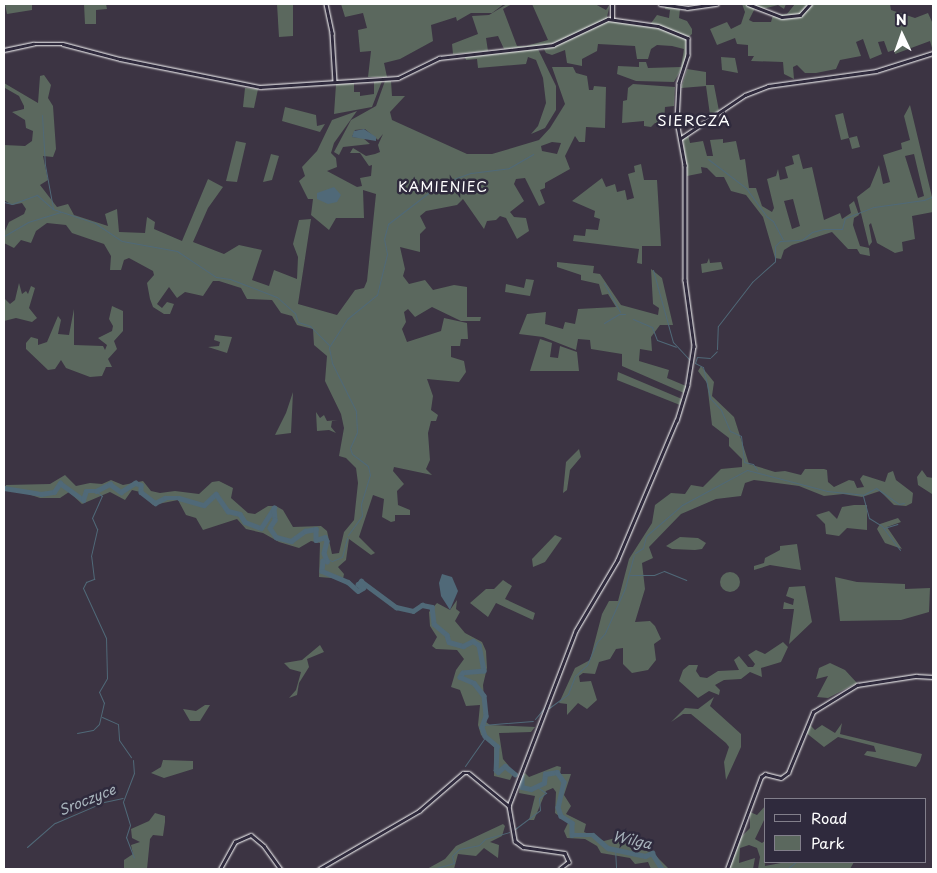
<!DOCTYPE html>
<style>
body{margin:0}
#map{position:relative;width:937px;height:873px;overflow:hidden;background:#3c3443;font-family:"Playpen Sans",sans-serif}
div>[style]{position:absolute}
.green>*{inset:0;background:#5b685e}
.round{border-radius:50%}
.water>*{inset:0;background:#506978}
.stream>*{height:1px;margin:-0.5px;padding:0 0.5px;transform-origin:0.5px;border-radius:0.5px;background:#506978}
.river>*{height:4.5px;margin:-2.25px;padding:0 2.25px;transform-origin:2.25px;border-radius:2.25px;background:#506978}
.roads{filter:drop-shadow(0 0 1px #fff) drop-shadow(0 0 1px #fff)}
.minor>*{height:2.5px;margin:-1.25px;padding:0 1.25px;transform-origin:1.25px;border-radius:1.25px;background:#2f2a3d}
span{translate:-50% -50%;white-space:nowrap;text-align:center;line-height:1.15;-webkit-text-stroke:5px #2f2a3d;paint-order:stroke}
.neighbourhood-label{font-size:14px;color:#fff;letter-spacing:1px}
.water-label{font-size:14px;color:#a8b4bc;font-style:italic}
.quarter-label{font-size:15px;color:#fff;letter-spacing:1px}
.frame{position:absolute;inset:0;border:5px solid #fff;pointer-events:none}
.legend{position:absolute;left:764px;top:798px;width:162px;height:65px;box-sizing:border-box;background:#2f2a3d;border:1px solid #827f8b;margin:0;padding:6px 9px;list-style:none;font-size:15px;color:#fff}
.legend li{display:flex;align-items:center;gap:10px;height:25px}
.legend b{width:25px;border:1px solid #827f8b}
.north{position:absolute;left:877px;top:10px;width:50px;height:50px;-webkit-text-stroke:4px #2f2a3d;paint-order:stroke;rotate:357deg;font-size:14px;font-weight:700;line-height:20px;text-align:center;color:#fff}
.north::after{content:'';display:block;margin:auto;width:18px;height:22px;background:#fff;clip-path:polygon(50% 0,100% 100%,50% 72%,0 100%)}
</style>
<div id="map">
<div class="green">
<div style="clip-path:polygon(5px 4px,32px 4px,32px 10px,7px 14px)"></div>
<div style="clip-path:polygon(84px 4px,106px 4px,107px 9px,96px 10px,96px 24px,85px 24px)"></div>
<div style="clip-path:polygon(277px 4px,293px 4px,293px 36px,279px 37px)"></div>
<div style="clip-path:polygon(341px 4px,432px 5px,504px 4px,492px 13px,471px 13px,457px 21px,456px 17px,431px 25px,433px 41px,400px 59px,384px 63px,387px 77px,368px 77px,371px 51px,360px 52px,358px 30px,367px 28px,363px 13px,345px 17px)"></div>
<div style="clip-path:polygon(507px 4px,512px 4px,503px 9px,517px 46px,526px 46px,548px 40px,532px 4px,595px 4px,606px 10px,610px 4px,607px 17px,649px 26px,657px 15px,669px 18px,670px 10px,665px 9px,666px 4px,669px 4px,668px 7px,680px 9px,679px 18px,687px 21px,692px 29px,692px 34px,686px 39px,686px 61px,674px 82px,636px 81px,617px 74px,618px 66px,639px 67px,639px 62px,646px 62px,648px 68px,681px 67px,684px 49px,672px 46px,657px 45px,651px 49px,648px 59px,637px 59px,635px 46px,598px 44px,597px 51px,582px 59px,582px 66px,567px 63px,565px 50px,552px 55px,546px 53px,544px 49px,561px 43px,560px 41px,547px 45px,504px 49px,498px 36px,486px 38px,488px 51px,453px 54px,452px 44px,478px 34px,472px 16px,489px 15px)"></div>
<div style="clip-path:polygon(742px 4px,786px 4px,784px 9px,778px 5px,763px 9px,756px 6px,749px 20px,753px 22px,771px 22px,773px 15px,787px 14px,795px 4px,890px 4px,891px 10px,915px 18px,928px 13px,933px 24px,933px 51px,930px 41px,895px 54px,894px 50px,888px 52px,884px 41px,878px 42px,882px 54px,870px 59px,863px 39px,856px 42px,861px 56px,840px 60px,836px 69px,816px 73px,805px 73px,797px 65px,793px 67px,794px 79px,784px 74px,783px 62px,751px 61px,754px 56px,748px 56px,748px 45px,737px 44px,735px 38px,717px 45px,710px 29px,727px 22px,731px 29px,741px 24px,745px 12px)"></div>
<div style="clip-path:polygon(538px 49px,556px 86px,556px 110px,545px 128px,531px 134px,538px 126px,546px 103px,543px 78px,536px 60px,528px 57px,526px 64px,478px 68px,477px 59px,466px 60px,465px 57px)"></div>
<div style="clip-path:polygon(721px 57px,735px 58px,738px 73px,722px 70px)"></div>
<div style="clip-path:polygon(evenodd,552px 67px,573px 67px,576px 73px,587px 76px,589px 90px,593px 90px,594px 86px,606px 87px,605px 128px,586px 127px,585px 142px,579px 142px,575px 136px,565px 156px,570px 169px,545px 183px,545px 188px,540px 190px,545px 203px,539px 206px,525px 178px,516px 179px,514px 184px,524px 201px,510px 212px,514px 217px,526px 218px,529px 231px,517px 239px,506px 218px,500px 216px,496px 220px,487px 221px,484px 229px,463px 199px,457px 205px,426px 211px,420px 216px,426px 228px,420px 234px,420px 252px,400px 247px,405px 269px,403px 276px,409px 284px,425px 280px,433px 290px,454px 285px,467px 287px,467px 317px,481px 317px,480px 321px,461px 321px,432px 307px,415px 317px,408px 309px,404px 312px,406px 322px,402px 329px,407px 342px,441px 331px,444px 318px,467px 323px,468px 339px,461px 339px,460px 346px,451px 346px,451px 357px,464px 361px,466px 372px,459px 382px,427px 379px,433px 396px,431px 410px,438px 415px,436px 421px,431px 421px,428px 433px,430px 460px,426px 469px,432px 475px,394px 467px,393px 471px,404px 484px,397px 491px,398px 505px,410px 510px,410px 515px,395px 515px,395px 521px,391px 522px,382px 517px,384px 499px,373px 495px,359px 537px,375px 553px,371px 555px,349px 539px,346px 560px,338px 567px,344px 574px,343px 579px,319px 577px,320px 543px,311px 541px,299px 548px,279px 542px,263px 533px,246px 529px,237px 519px,203px 530px,196px 518px,186px 515px,178px 500px,153px 505px,140px 492px,132px 490px,125px 500px,110px 492px,82px 504px,69px 492px,60px 498px,40px 498px,16px 490px,4px 491px,6px 485px,50px 484px,65px 475px,76px 486px,90px 483px,102px 484px,111px 480px,123px 485px,143px 481px,151px 491px,160px 493px,175px 491px,199px 494px,212px 482px,219px 481px,233px 488px,231px 498px,248px 513px,255px 514px,268px 506px,276px 506px,283px 510px,293px 527px,321px 526px,327px 531px,332px 554px,339px 553px,344px 532px,354px 520px,358px 483px,356px 468px,346px 458px,339px 456px,344px 428px,341px 414px,325px 381px,327px 356px,314px 345px,313px 329px,297px 325px,292px 316px,281px 313px,272px 300px,247px 299px,241px 288px,219px 281px,213px 281px,203px 296px,185px 292px,177px 298px,169px 287px,157px 304px,162px 308px,167px 302px,174px 304px,170px 314px,164px 314px,153px 307px,150px 299px,147px 283px,154px 275px,153px 271px,129px 258px,124px 260px,121px 270px,110px 270px,111px 256px,104px 244px,72px 233px,66px 225px,47px 223px,36px 231px,31px 243px,21px 240px,14px 248px,4px 243px,4px 233px,9px 222px,24px 214px,26px 209px,22px 203px,12px 205px,4px 200px,4px 145px,25px 146px,32px 141px,33px 131px,26px 128px,25px 120px,12px 112px,24px 109px,24px 106px,19px 96px,5px 88px,4px 83px,38px 103px,40px 76px,44px 75px,51px 85px,48px 98px,53px 106px,56px 149px,53px 157px,43px 156px,48px 180px,40px 185px,57px 207px,68px 204px,74px 215px,108px 226px,105px 214px,117px 209px,119px 232px,145px 233px,147px 217px,155px 222px,154px 229px,182px 241px,208px 179px,223px 187px,208px 208px,193px 242px,224px 254px,239px 245px,262px 250px,252px 280px,269px 286px,274px 270px,297px 279px,298px 257px,293px 244px,299px 220px,311px 219px,298px 304px,337px 315px,355px 290px,364px 288px,367px 281px,376px 194px,363px 190px,364px 218px,336px 218px,329px 230px,311px 215px,313px 199px,308px 199px,299px 181px,305px 176px,302px 167px,317px 151px,332px 120px,357px 111px,334px 143px,331px 153px,336px 158px,337px 167px,327px 171px,357px 187px,362px 186px,360px 178px,371px 176px,372px 165px,369px 166px,360px 153px,350px 153px,353px 148px,366px 156px,375px 154px,380px 152px,378px 145px,383px 134px,378px 140px,365px 129px,355px 130px,352px 137px,363px 138px,370px 144px,343px 147px,339px 155px,334px 152px,351px 120px,376px 106px,385px 81px,391px 81px,392px 96px,405px 96px,390px 112px,392px 120px,467px 154px,492px 154px,539px 140px,550px 128px,565px 104px,552px 67px,552px 142px,561px 143px,557px 154px,542px 151px,541px 146px,552px 142px)"></div>
<div style="clip-path:polygon(687px 69px,706px 72px,706px 85px,714px 85px,719px 111px,710px 115px,706px 86px,681px 88px)"></div>
<div style="clip-path:polygon(374px 81px,382px 81px,372px 107px,334px 114px,336px 84px,354px 82px,354px 92px,360px 92px,360px 96px,374px 94px)"></div>
<div style="clip-path:polygon(633px 84px,675px 87px,674px 106px,665px 107px,664px 123px,655px 123px,651px 127px,644px 126px,644px 121px,622px 123px,623px 101px,627px 100px,628px 88px)"></div>
<div style="clip-path:polygon(245px 88px,258px 89px,254px 108px,243px 107px)"></div>
<div style="clip-path:polygon(evenodd,910px 105px,933px 201px,933px 212px,912px 216px,915px 239px,902px 242px,903px 251px,895px 253px,877px 243px,871px 223px,869px 225px,872px 242px,869px 246px,857px 197px,870px 187px,879px 165px,883px 184px,890px 182px,883px 155px,902px 149px,901px 143px,910px 140px,904px 116px,910px 105px,914px 154px,924px 196px,918px 198px,905px 156px,914px 154px)"></div>
<div style="clip-path:polygon(285px 107px,316px 115px,317px 126px,325px 124px,320px 132px,282px 121px)"></div>
<div style="clip-path:polygon(843px 113px,849px 138px,857px 136px,860px 147px,852px 149px,849px 138px,841px 140px,835px 115px)"></div>
<div style="clip-path:polygon(evenodd,688px 134px,690px 143px,703px 141px,707px 156px,713px 156px,710px 140px,723px 139px,723px 143px,736px 141px,740px 160px,745px 159px,749px 188px,756px 188px,762px 206px,772px 212px,774px 208px,767px 179px,776px 176px,778px 169px,780px 180px,788px 178px,785px 167px,794px 164px,792px 156px,799px 154px,803px 169px,812px 167px,824px 220px,840px 213px,842px 219px,851px 213px,849px 205px,854px 201px,859px 215px,854px 218px,853px 225px,860px 246px,869px 248px,870px 256px,860px 254px,857px 249px,848px 249px,832px 232px,792px 245px,784px 250px,781px 259px,775px 258px,763px 217px,746px 195px,731px 191px,724px 177px,716px 177px,707px 168px,701px 167px,702px 173px,687px 176px,683px 139px,688px 134px,793px 199px,800px 226px,792px 229px,784px 201px,793px 199px)"></div>
<div style="clip-path:polygon(236px 141px,246px 143px,237px 182px,226px 181px)"></div>
<div style="clip-path:polygon(271px 154px,279px 156px,272px 180px,263px 182px)"></div>
<div style="clip-path:polygon(641px 164px,644px 180px,657px 180px,661px 246px,642px 246px,642px 264px,637px 263px,639px 249px,573px 241px,574px 235px,585px 236px,586px 229px,598px 230px,600px 219px,594px 217px,595px 211px,572px 201px,602px 178px,606px 187px,615px 184px,617px 192px,625px 190px,627px 200px,634px 198px,628px 174px,635px 172px,634px 166px)"></div>
<div style="clip-path:polygon(709px 258px,710px 263px,721px 262px,723px 269px,702px 273px,701px 264px,707px 263px)"></div>
<div style="clip-path:polygon(557px 262px,594px 266px,593px 273px,600px 274px,621px 305px,658px 315px,659px 308px,653px 304px,651px 269px,662px 278px,673px 325px,660px 325px,651px 337px,652px 351px,640px 349px,639px 361px,669px 370px,667px 378px,686px 386px,684px 393px,622px 366px,622px 354px,591px 349px,590px 340px,578px 339px,576px 350px,543px 337px,519px 334px,527px 314px,546px 312px,545px 324px,563px 329px,565px 322px,575px 324px,578px 309px,616px 307px,608px 294px,602px 295px,599px 284px,581px 280px,581px 275px,557px 267px)"></div>
<div style="clip-path:polygon(526px 279px,534px 280px,530px 296px,505px 292px,506px 284px,524px 288px)"></div>
<div style="clip-path:polygon(19px 283px,22px 294px,26px 291px,28px 294px,31px 286px,35px 288px,29px 308px,37px 318px,32px 322px,16px 318px,4px 321px,4px 298px,10px 304px,15px 300px)"></div>
<div style="clip-path:polygon(112px 306px,123px 311px,123px 331px,114px 341px,117px 349px,108px 359px,112px 367px,106px 367px,102px 376px,90px 377px,66px 368px,61px 360px,55px 369px,48px 370px,26px 349px,26px 343px,31px 337px,38px 339px,38px 345px,47px 342px,58px 316px,61px 320px,58px 334px,69px 335px,74px 309px,74px 345px,103px 346px,105px 350px,107px 345px,98px 338px,112px 331px,113px 326px,109px 319px)"></div>
<div style="clip-path:polygon(215px 335px,232px 337px,227px 353px,208px 347px,219px 346px,220px 342px,214px 340px)"></div>
<div style="clip-path:polygon(540px 339px,552px 343px,550px 357px,558px 358px,560px 346px,577px 352px,579px 371px,530px 371px)"></div>
<div style="clip-path:polygon(701px 366px,714px 382px,712px 396px,734px 417px,749px 464px,775px 472px,785px 471px,801px 475px,805px 469px,824px 469px,827px 470px,828px 482px,834px 487px,849px 480px,854px 481px,857px 488px,864px 487px,860px 479px,863px 475px,885px 482px,888px 473px,893px 471px,896px 480px,913px 493px,912px 503px,906px 506px,894px 505px,880px 491px,862px 497px,843px 494px,824px 496px,799px 486px,754px 480px,745px 483px,741px 496px,716px 499px,681px 514px,649px 547px,653px 558px,642px 563px,645px 589px,635px 622px,650px 621px,655px 626px,661px 639px,654px 644px,656px 660px,648px 670px,632px 673px,623px 664px,623px 648px,616px 649px,610px 659px,599px 662px,595px 674px,583px 673px,579px 676px,580px 682px,591px 681px,597px 700px,587px 709px,578px 703px,567px 715px,567px 704px,559px 703px,575px 668px,590px 660px,602px 614px,609px 601px,618px 601px,629px 559px,652px 523px,655px 505px,671px 493px,685px 494px,691px 485px,703px 487px,721px 469px,742px 467px,742px 459px,729px 446px,729px 438px,712px 425px,707px 383px,698px 371px)"></div>
<div style="clip-path:polygon(618px 372px,682px 399px,680px 405px,617px 380px)"></div>
<div style="clip-path:polygon(293px 392px,291px 433px,275px 435px,286px 413px)"></div>
<div style="clip-path:polygon(316px 412px,320px 418px,324px 415px,327px 421px,338px 420px,332px 421px,331px 427px,336px 433px,329px 430px,317px 431px)"></div>
<div style="clip-path:polygon(579px 449px,581px 457px,570px 470px,567px 490px,563px 493px,566px 462px)"></div>
<div style="clip-path:polygon(922px 470px,927px 477px,933px 478px,932px 494px,918px 485px,917px 477px)"></div>
<div style="clip-path:polygon(854px 505px,867px 505px,867px 530px,847px 528px,839px 536px,826px 534px,825px 524px,816px 515px,829px 511px,837px 519px,842px 507px)"></div>
<div style="clip-path:polygon(898px 518px,901px 522px,887px 527px,902px 549px,885px 543px,877px 529px,880px 524px)"></div>
<div style="clip-path:polygon(555px 535px,562px 538px,545px 562px,533px 567px,532px 559px)"></div>
<div style="clip-path:polygon(680px 537px,698px 538px,706px 543px,702px 549px,695px 550px,672px 549px,666px 546px)"></div>
<div style="clip-path:polygon(797px 544px,801px 570px,770px 565px,754px 570px,754px 566px,764px 563px,765px 558px,780px 550px,780px 546px)"></div>
<div class="round" style="left:720px;top:572px;width:20px;height:20px"></div>
<div style="clip-path:polygon(835px 577px,857px 582px,905px 584px,905px 589px,930px 588px,929px 612px,901px 620px,840px 621px)"></div>
<div style="clip-path:polygon(503px 580px,512px 586px,505px 599px,535px 613px,533px 620px,496px 603px,488px 617px,470px 603px,486px 589px,494px 589px)"></div>
<div style="clip-path:polygon(805px 586px,812px 622px,789px 644px,794px 609px,783px 609px,784px 602px,793px 605px,794px 599px,786px 596px,789px 587px)"></div>
<div style="clip-path:polygon(457px 600px,456px 609px,460px 612px,455px 621px,465px 633px,482px 642px,486px 651px,487px 668px,483px 685px,486px 722px,490px 725px,535px 727px,531px 732px,499px 733px,503px 759px,514px 772px,510px 780px,494px 776px,494px 747px,481px 735px,478px 725px,480px 705px,466px 706px,460px 690px,451px 687px,456px 670px,464px 659px,457px 650px,436px 649px,432px 646px,437px 637px,430px 626px,429px 612px,437px 603px,450px 610px)"></div>
<div style="clip-path:polygon(783px 642px,788px 647px,781px 662px,761px 668px,762px 677px,750px 672px,741px 679px,724px 680px,715px 685px,720px 690px,719px 695px,709px 691px,698px 698px,679px 681px,683px 670px,689px 665px,698px 665px,696px 671px,700px 677px,707px 678px,718px 671px,739px 670px,734px 660px,739px 656px,748px 667px,753px 667px,755px 664px,748px 655px,756px 650px,765px 654px)"></div>
<div style="clip-path:polygon(320px 645px,324px 652px,307px 659px,309px 667px,299px 683px,297px 695px,289px 698px,296px 690px,301px 672px,290px 669px,284px 663px,302px 660px)"></div>
<div style="clip-path:polygon(830px 663px,845px 670px,857px 683px,828px 698px,817px 697px,828px 676px,816px 679px,819px 668px)"></div>
<div style="clip-path:polygon(714px 697px,710px 706px,741px 734px,741px 747px,726px 780px,724px 762px,729px 747px,726px 743px,691px 714px,683px 714px,671px 722px,685px 708px,698px 709px)"></div>
<div style="clip-path:polygon(205px 705px,210px 705px,200px 721px,190px 721px,183px 709px,196px 711px)"></div>
<div style="clip-path:polygon(842px 723px,840px 734px,922px 754px,920px 761px,916px 767px,864px 755px,867px 751px,876px 752px,874px 746px,838px 737px,824px 747px,805px 732px,809px 724px,815px 730px,822px 725px,835px 733px)"></div>
<div style="clip-path:polygon(163px 760px,193px 761px,193px 769px,164px 778px,151px 773px,161px 767px)"></div>
<div style="clip-path:polygon(557px 766px,561px 767px,560px 774px,571px 774px,564px 795px,571px 806px,566px 814px,586px 824px,584px 832px,604px 841px,623px 836px,630px 848px,652px 852px,669px 869px,651px 869px,648px 862px,635px 864px,630px 858px,601px 853px,597px 846px,585px 839px,567px 838px,564px 831px,568px 823px,555px 813px,556px 792px,553px 788px,546px 791px,534px 820px,529px 820px,535px 796px,519px 793px,521px 778px,525px 773px,529px 777px)"></div>
<div style="clip-path:polygon(766px 805px,766px 816px,755px 839px,762px 843px,766px 840px,765px 866px,786px 862px,854px 862px,850px 869px,758px 869px,760px 857px,757px 848px,749px 845px,740px 848px,739px 863px,755px 858px,753px 869px,729px 869px,740px 838px,750px 828px,750px 812px,757px 815px)"></div>
<div style="clip-path:polygon(155px 813px,165px 816px,165px 822px,163px 836px,153px 835px,150px 839px,147px 869px,124px 869px,124px 860px,133px 854px,131px 845px,140px 842px,132px 838px,131px 829px,149px 821px)"></div>
<div style="clip-path:polygon(503px 824px,505px 826px,502px 836px,490px 842px,499px 845px,498px 858px,484px 848px,476px 856px,458px 854px,454px 869px,427px 869px,445px 859px,456px 846px)"></div>
</div>
<div class="water">
<div style="clip-path:polygon(364px 129px,376px 137px,376px 141px,352px 137px,354px 131px)"></div>
<div style="clip-path:polygon(334px 187px,341px 195px,337px 202px,328px 204px,317px 199px,317px 193px)"></div>
<div style="clip-path:polygon(442px 574px,452px 577px,458px 591px,450px 610px,441px 596px,439px 583px)"></div>
</div>
<div class="stream">
<div style="left:42px;top:115px;width:50px;rotate:86.6deg"></div>
<div style="left:45px;top:165px;width:44px;rotate:79.5deg"></div>
<div style="left:708px;top:159px;width:48px;rotate:37.3deg"></div>
<div style="left:746px;top:188px;width:34px;rotate:54deg"></div>
<div style="left:766px;top:216px;width:9px;rotate:36deg"></div>
<div style="left:773px;top:221px;width:21px;rotate:62deg"></div>
<div style="left:4px;top:202px;width:8px;rotate:14deg"></div>
<div style="left:12px;top:204px;width:27px;rotate:-20deg"></div>
<div style="left:37px;top:195px;width:21px;rotate:41deg"></div>
<div style="left:53px;top:209px;width:44px;rotate:18.4deg"></div>
<div style="left:95px;top:223px;width:32px;rotate:34deg"></div>
<div style="left:122px;top:241px;width:56px;rotate:10.3deg"></div>
<div style="left:177px;top:251px;width:47px;rotate:33.7deg"></div>
<div style="left:216px;top:277px;width:14px;rotate:8deg"></div>
<div style="left:230px;top:279px;width:50px;rotate:21deg"></div>
<div style="left:277px;top:297px;width:24px;rotate:42deg"></div>
<div style="left:295px;top:313px;width:9px;rotate:72deg"></div>
<div style="left:298px;top:322px;width:13px;rotate:18deg"></div>
<div style="left:310px;top:326px;width:27px;rotate:45deg"></div>
<div style="left:4px;top:236px;width:28px;rotate:-30deg"></div>
<div style="left:28px;top:222px;width:34px;rotate:-17deg"></div>
<div style="left:653px;top:270px;width:75px;rotate:74.5deg"></div>
<div style="left:673px;top:342px;width:26px;rotate:47deg"></div>
<div style="left:604px;top:283px;width:33px;rotate:61deg"></div>
<div style="left:633px;top:319px;width:21px;rotate:23deg"></div>
<div style="left:652px;top:327px;width:14px;rotate:69deg"></div>
<div style="left:657px;top:340px;width:20px;rotate:20deg"></div>
<div style="left:604px;top:323px;width:17px;rotate:-31deg"></div>
<div style="left:619px;top:314px;width:6px"></div>
<div style="left:717px;top:349px;width:23px;rotate:-88deg"></div>
<div style="left:718px;top:326px;width:56px;rotate:-52.3deg"></div>
<div style="left:752px;top:282px;width:31px;rotate:-42deg"></div>
<div style="left:775px;top:261px;width:15px;rotate:-90deg"></div>
<div style="left:775px;top:246px;width:7px;rotate:-45deg"></div>
<div style="left:780px;top:241px;width:22px;rotate:-3deg"></div>
<div style="left:802px;top:240px;width:13px;rotate:-39deg"></div>
<div style="left:812px;top:232px;width:12px;rotate:-14deg"></div>
<div style="left:824px;top:229px;width:18px"></div>
<div style="left:842px;top:229px;width:11px;rotate:-75deg"></div>
<div style="left:845px;top:218px;width:31px;rotate:-21deg"></div>
<div style="left:874px;top:207px;width:50px;rotate:-8deg"></div>
<div style="left:924px;top:200px;width:10px;rotate:-24deg"></div>
<div style="left:711px;top:357px;width:8px;rotate:-45deg"></div>
<div style="left:710px;top:358px;width:13px;rotate:-176deg"></div>
<div style="left:697px;top:357px;width:6px;rotate:108deg"></div>
<div style="left:695px;top:363px;width:9px;rotate:27deg"></div>
<div style="left:703px;top:367px;width:32px;rotate:77deg"></div>
<div style="left:710px;top:398px;width:16px;rotate:47deg"></div>
<div style="left:721px;top:410px;width:23px;rotate:67deg"></div>
<div style="left:730px;top:431px;width:12px;rotate:24deg"></div>
<div style="left:741px;top:436px;width:26px;rotate:83deg"></div>
<div style="left:744px;top:462px;width:9px;rotate:13deg"></div>
<div style="left:753px;top:464px;width:7px;rotate:56deg"></div>
<div style="left:863px;top:496px;width:23px;rotate:75deg"></div>
<div style="left:869px;top:518px;width:15px;rotate:32deg"></div>
<div style="left:882px;top:526px;width:30px;rotate:53deg"></div>
<div style="left:884px;top:528px;width:14px;rotate:-17deg"></div>
<div style="left:348px;top:535px;width:24px;rotate:-54deg"></div>
<div style="left:362px;top:516px;width:12px;rotate:-95deg"></div>
<div style="left:361px;top:504px;width:30px;rotate:-73deg"></div>
<div style="left:370px;top:475px;width:9px;rotate:-103deg"></div>
<div style="left:368px;top:466px;width:20px;rotate:-143deg"></div>
<div style="left:352px;top:454px;width:6px;rotate:-108deg"></div>
<div style="left:350px;top:448px;width:17px;rotate:-66deg"></div>
<div style="left:357px;top:432px;width:21px;rotate:-93deg"></div>
<div style="left:356px;top:411px;width:54px;rotate:-116.6deg"></div>
<div style="left:332px;top:363px;width:16px;rotate:-101deg"></div>
<div style="left:329px;top:347px;width:33px;rotate:-57deg"></div>
<div style="left:347px;top:319px;width:38px;rotate:-39deg"></div>
<div style="left:377px;top:295px;width:42px;rotate:-76.3deg"></div>
<div style="left:387px;top:254px;width:15px;rotate:-101deg"></div>
<div style="left:384px;top:239px;width:16px;rotate:-75deg"></div>
<div style="left:388px;top:224px;width:66px;rotate:-37.6deg"></div>
<div style="left:440px;top:184px;width:33px;rotate:-20deg"></div>
<div style="left:471px;top:173px;width:38px;rotate:-7deg"></div>
<div style="left:509px;top:168px;width:28px;rotate:-30deg"></div>
<div style="left:635px;top:553px;width:9px;rotate:-32deg"></div>
<div style="left:643px;top:548px;width:12px;rotate:-76deg"></div>
<div style="left:646px;top:536px;width:48px;rotate:-40.7deg"></div>
<div style="left:682px;top:505px;width:74px;rotate:-28.3deg"></div>
<div style="left:747px;top:470px;width:83px;rotate:14.7deg"></div>
<div style="left:827px;top:491px;width:36px;rotate:6deg"></div>
<div style="left:863px;top:495px;width:15px;rotate:-28deg"></div>
<div style="left:876px;top:488px;width:28px;rotate:35deg"></div>
<div style="left:899px;top:504px;width:5px;rotate:-11deg"></div>
<div style="left:327px;top:559px;width:5px;rotate:22deg"></div>
<div style="left:332px;top:561px;width:11px;rotate:-22deg"></div>
<div style="left:342px;top:557px;width:20px;rotate:-75deg"></div>
<div style="left:630px;top:575px;width:24px"></div>
<div style="left:654px;top:575px;width:11px;rotate:-22deg"></div>
<div style="left:664px;top:571px;width:24px;rotate:22deg"></div>
<div style="left:549px;top:708px;width:24px;rotate:-36deg"></div>
<div style="left:568px;top:694px;width:19px;rotate:-69deg"></div>
<div style="left:575px;top:676px;width:16px;rotate:-43deg"></div>
<div style="left:587px;top:665px;width:25px;rotate:-67deg"></div>
<div style="left:597px;top:642px;width:12px;rotate:-48deg"></div>
<div style="left:605px;top:633px;width:49px;rotate:-66deg"></div>
<div style="left:625px;top:588px;width:34px;rotate:-75deg"></div>
<div style="left:102px;top:717px;width:17px;rotate:24deg"></div>
<div style="left:118px;top:724px;width:16px;rotate:86deg"></div>
<div style="left:119px;top:740px;width:21px;rotate:55deg"></div>
<div style="left:535px;top:719px;width:16px;rotate:-50deg"></div>
<div style="left:483px;top:725px;width:50px;rotate:-4.6deg"></div>
<div style="left:77px;top:733px;width:16px;rotate:-11deg"></div>
<div style="left:93px;top:730px;width:8px;rotate:-45deg"></div>
<div style="left:99px;top:724px;width:22px;rotate:-77deg"></div>
<div style="left:104px;top:703px;width:12px;rotate:-114deg"></div>
<div style="left:99px;top:692px;width:16px;rotate:-60deg"></div>
<div style="left:107px;top:678px;width:40px;rotate:-91.4deg"></div>
<div style="left:106px;top:638px;width:55px;rotate:-114.7deg"></div>
<div style="left:83px;top:588px;width:7px;rotate:-63deg"></div>
<div style="left:86px;top:582px;width:9px;rotate:-21deg"></div>
<div style="left:94px;top:579px;width:23px;rotate:-97deg"></div>
<div style="left:91px;top:556px;width:28px;rotate:-77deg"></div>
<div style="left:97px;top:529px;width:12px;rotate:-114deg"></div>
<div style="left:92px;top:518px;width:24px;rotate:-66deg"></div>
<div style="left:102px;top:496px;width:8px;rotate:-140deg"></div>
<div style="left:133px;top:760px;width:13px;rotate:86deg"></div>
<div style="left:134px;top:773px;width:31px;rotate:111deg"></div>
<div style="left:123px;top:802px;width:24px;rotate:73deg"></div>
<div style="left:130px;top:825px;width:13px;rotate:108deg"></div>
<div style="left:126px;top:837px;width:22px;rotate:69deg"></div>
<div style="left:465px;top:766px;width:37px;rotate:-55deg"></div>
<div style="left:515px;top:829px;width:31px;rotate:-37deg"></div>
<div style="left:540px;top:810px;width:12px;rotate:-95deg"></div>
<div style="left:539px;top:798px;width:9px;rotate:-36deg"></div>
<div style="left:546px;top:793px;width:11px;rotate:-146deg"></div>
<div style="left:27px;top:847px;width:37px;rotate:-41deg"></div>
<div style="left:55px;top:823px;width:53px;rotate:-23.2deg"></div>
<div style="left:104px;top:802px;width:19px;rotate:-12deg"></div>
<div style="left:615px;top:848px;width:21px;rotate:87deg"></div>
<div style="left:433px;top:869px;width:22px;rotate:-16deg"></div>
<div style="left:454px;top:863px;width:7px;rotate:-106deg"></div>
<div style="left:452px;top:856px;width:10px;rotate:-45deg"></div>
<div style="left:459px;top:849px;width:20px;rotate:-11deg"></div>
<div style="left:479px;top:845px;width:8px;rotate:-45deg"></div>
<div style="left:485px;top:839px;width:25px;rotate:-16deg"></div>
<div style="left:787px;top:869px;width:11px;rotate:-38deg"></div>
</div>
<div class="river">
<div style="left:4px;top:488px;width:37px;rotate:9deg"></div>
<div style="left:41px;top:494px;width:13px;rotate:-9deg"></div>
<div style="left:54px;top:492px;width:11px;rotate:-56deg"></div>
<div style="left:60px;top:483px;width:29px;rotate:36deg"></div>
<div style="left:83px;top:500px;width:9px;rotate:-72deg"></div>
<div style="left:86px;top:491px;width:10px"></div>
<div style="left:96px;top:491px;width:16px;rotate:-27deg"></div>
<div style="left:110px;top:484px;width:14px;rotate:36deg"></div>
<div style="left:121px;top:492px;width:17px;rotate:-33deg"></div>
<div style="left:135px;top:483px;width:6px;rotate:18deg"></div>
<div style="left:141px;top:485px;width:7px;rotate:90deg"></div>
<div style="left:141px;top:492px;width:18px;rotate:38deg"></div>
<div style="left:155px;top:503px;width:11px;rotate:-27deg"></div>
<div style="left:165px;top:498px;width:14px"></div>
<div style="left:179px;top:498px;width:26px;rotate:16deg"></div>
<div style="left:204px;top:505px;width:16px;rotate:-43deg"></div>
<div style="left:216px;top:494px;width:21px;rotate:55deg"></div>
<div style="left:228px;top:511px;width:12px;rotate:14deg"></div>
<div style="left:240px;top:514px;width:9px;rotate:58deg"></div>
<div style="left:245px;top:522px;width:17px;rotate:21deg"></div>
<div style="left:261px;top:528px;width:24px;rotate:-57deg"></div>
<div style="left:274px;top:508px;width:12px;rotate:85deg"></div>
<div style="left:275px;top:520px;width:9px;rotate:122deg"></div>
<div style="left:270px;top:528px;width:11px;rotate:56deg"></div>
<div style="left:276px;top:537px;width:16px;rotate:15deg"></div>
<div style="left:291px;top:541px;width:17px;rotate:-36deg"></div>
<div style="left:305px;top:531px;width:11px;rotate:-10deg"></div>
<div style="left:316px;top:529px;width:11px;rotate:90deg"></div>
<div style="left:316px;top:540px;width:9px;rotate:-18deg"></div>
<div style="left:325px;top:537px;width:4px;rotate:63deg"></div>
<div style="left:327px;top:541px;width:12px;rotate:104deg"></div>
<div style="left:324px;top:553px;width:9px;rotate:69deg"></div>
<div style="left:327px;top:561px;width:4px;rotate:180deg"></div>
<div style="left:323px;top:561px;width:10px;rotate:96deg"></div>
<div style="left:322px;top:571px;width:28px;rotate:23deg"></div>
<div style="left:348px;top:582px;width:13px;rotate:42deg"></div>
<div style="left:358px;top:591px;width:6px;rotate:-31deg"></div>
<div style="left:363px;top:588px;width:6px;rotate:-149deg"></div>
<div style="left:358px;top:585px;width:5px;rotate:-53deg"></div>
<div style="left:361px;top:581px;width:44px;rotate:36.6deg"></div>
<div style="left:396px;top:607px;width:17px;rotate:13deg"></div>
<div style="left:413px;top:611px;width:11px;rotate:-34deg"></div>
<div style="left:422px;top:605px;width:10px;rotate:11deg"></div>
<div style="left:432px;top:607px;width:17px;rotate:83deg"></div>
<div style="left:434px;top:624px;width:17px;rotate:40deg"></div>
<div style="left:447px;top:635px;width:7px;rotate:74deg"></div>
<div style="left:449px;top:642px;width:15px;rotate:16deg"></div>
<div style="left:463px;top:646px;width:11px;rotate:-27deg"></div>
<div style="left:473px;top:641px;width:7px;rotate:34deg"></div>
<div style="left:479px;top:645px;width:26px;rotate:79deg"></div>
<div style="left:484px;top:671px;width:21px;rotate:175deg"></div>
<div style="left:463px;top:673px;width:5px;rotate:127deg"></div>
<div style="left:460px;top:677px;width:15px;rotate:23deg"></div>
<div style="left:474px;top:683px;width:16px;rotate:52deg"></div>
<div style="left:484px;top:696px;width:20px;rotate:84deg"></div>
<div style="left:486px;top:716px;width:12px;rotate:110deg"></div>
<div style="left:482px;top:727px;width:9px;rotate:72deg"></div>
<div style="left:485px;top:736px;width:16px;rotate:40deg"></div>
<div style="left:497px;top:746px;width:24px;rotate:92deg"></div>
<div style="left:496px;top:770px;width:3px;rotate:45deg"></div>
<div style="left:498px;top:772px;width:9px;rotate:-41deg"></div>
<div style="left:505px;top:766px;width:13px;rotate:39deg"></div>
<div style="left:522px;top:776px;width:11px;rotate:90deg"></div>
<div style="left:522px;top:787px;width:9px;rotate:13deg"></div>
<div style="left:531px;top:789px;width:14px;rotate:-25deg"></div>
<div style="left:544px;top:783px;width:9px;rotate:-84deg"></div>
<div style="left:545px;top:774px;width:12px;rotate:-9deg"></div>
<div style="left:557px;top:772px;width:12px;rotate:55deg"></div>
<div style="left:564px;top:782px;width:26px;rotate:103deg"></div>
<div style="left:558px;top:807px;width:9px;rotate:72deg"></div>
<div style="left:561px;top:816px;width:13px;rotate:32deg"></div>
<div style="left:572px;top:823px;width:12px;rotate:90deg"></div>
<div style="left:572px;top:835px;width:21px"></div>
<div style="left:593px;top:835px;width:20px;rotate:41deg"></div>
<div style="left:608px;top:848px;width:38px;rotate:12deg"></div>
<div style="left:645px;top:856px;width:8px;rotate:-23deg"></div>
<div style="left:652px;top:853px;width:19px;rotate:58deg"></div>
</div>
<div class="roads">
<div class="minor">
<div style="left:326px;top:4px;width:30px;rotate:78deg"></div>
<div style="left:332px;top:33px;width:49px;rotate:86.5deg"></div>
<div style="left:660px;top:4px;width:27px;rotate:8deg"></div>
<div style="left:687px;top:8px;width:30px;rotate:-8deg"></div>
<div style="left:748px;top:4px;width:36px;rotate:21deg"></div>
<div style="left:782px;top:17px;width:18px;rotate:-6deg"></div>
<div style="left:800px;top:15px;width:15px;rotate:-48deg"></div>
<div style="left:612px;top:18px;width:14px;rotate:-90deg"></div>
<div style="left:4px;top:50px;width:30px;rotate:-12deg"></div>
<div style="left:33px;top:44px;width:30px"></div>
<div style="left:63px;top:44px;width:59px;rotate:14.7deg"></div>
<div style="left:120px;top:59px;width:143px;rotate:11.3deg"></div>
<div style="left:260px;top:87px;width:138px;rotate:-3.7deg"></div>
<div style="left:398px;top:78px;width:46px;rotate:-26deg"></div>
<div style="left:439px;top:58px;width:115px;rotate:-6.5deg"></div>
<div style="left:553px;top:45px;width:61px;rotate:-25.3deg"></div>
<div style="left:608px;top:19px;width:50px;rotate:8deg"></div>
<div style="left:658px;top:26px;width:32px;rotate:22deg"></div>
<div style="left:688px;top:38px;width:17px;rotate:90deg"></div>
<div style="left:688px;top:55px;width:29px;rotate:108deg"></div>
<div style="left:679px;top:83px;width:38px;rotate:93deg"></div>
<div style="left:677px;top:121px;width:45px;rotate:79.7deg"></div>
<div style="left:685px;top:165px;width:115px;rotate:90deg"></div>
<div style="left:685px;top:280px;width:67px;rotate:82.2deg"></div>
<div style="left:694px;top:346px;width:39px;rotate:99deg"></div>
<div style="left:688px;top:385px;width:37px;rotate:107deg"></div>
<div style="left:677px;top:420px;width:152px;rotate:112.9deg"></div>
<div style="left:618px;top:560px;width:82px;rotate:120.6deg"></div>
<div style="left:576px;top:631px;width:187px;rotate:110.9deg"></div>
<div style="left:509px;top:806px;width:36px;rotate:80deg"></div>
<div style="left:515px;top:841px;width:10px;rotate:37deg"></div>
<div style="left:523px;top:847px;width:42px;rotate:8.1deg"></div>
<div style="left:565px;top:853px;width:10px;rotate:66deg"></div>
<div style="left:569px;top:862px;width:11px;rotate:142deg"></div>
<div style="left:681px;top:138px;width:77px;rotate:-33.9deg"></div>
<div style="left:745px;top:95px;width:25px;rotate:-21deg"></div>
<div style="left:768px;top:86px;width:109px;rotate:-7.9deg"></div>
<div style="left:876px;top:71px;width:60px;rotate:-17.5deg"></div>
<div style="left:220px;top:869px;width:31px;rotate:-61deg"></div>
<div style="left:235px;top:842px;width:17px;rotate:-24deg"></div>
<div style="left:251px;top:835px;width:17px;rotate:40deg"></div>
<div style="left:264px;top:846px;width:29px;rotate:54deg"></div>
<div style="left:319px;top:869px;width:116px;rotate:-30.1deg"></div>
<div style="left:419px;top:811px;width:58px;rotate:-40.8deg"></div>
<div style="left:463px;top:773px;width:6px"></div>
<div style="left:469px;top:773px;width:52px;rotate:39.5deg"></div>
<div style="left:727px;top:869px;width:98px;rotate:-69.7deg"></div>
<div style="left:761px;top:777px;width:5px;rotate:-37deg"></div>
<div style="left:765px;top:774px;width:16px;rotate:14deg"></div>
<div style="left:781px;top:778px;width:9px;rotate:-36deg"></div>
<div style="left:788px;top:773px;width:66px;rotate:-67.7deg"></div>
<div style="left:813px;top:712px;width:52px;rotate:-31.5deg"></div>
<div style="left:857px;top:685px;width:60px;rotate:-8.7deg"></div>
<div style="left:916px;top:676px;width:17px;rotate:3deg"></div>
</div>
</div>
<div class="neighbourhood-label">
<span style="left:443px;top:187px">KAMIENIEC</span>
</div>
<div class="water-label">
<span style="left:87px;top:800px;rotate:-22deg">Sroczyce</span>
<span style="left:632px;top:840px;rotate:13deg">Wilga</span>
</div>
<div class="quarter-label">
<span style="left:694px;top:120px">SIERCZA</span>
</div>
<div class="frame"></div>
<ul class="legend">
<li><b style="height:6px;background:#2f2a3d"></b>Road</li>
<li><b style="height:14px;background:#5b685e"></b>Park</li>
</ul>
<div class="north">N</div>
</div>
